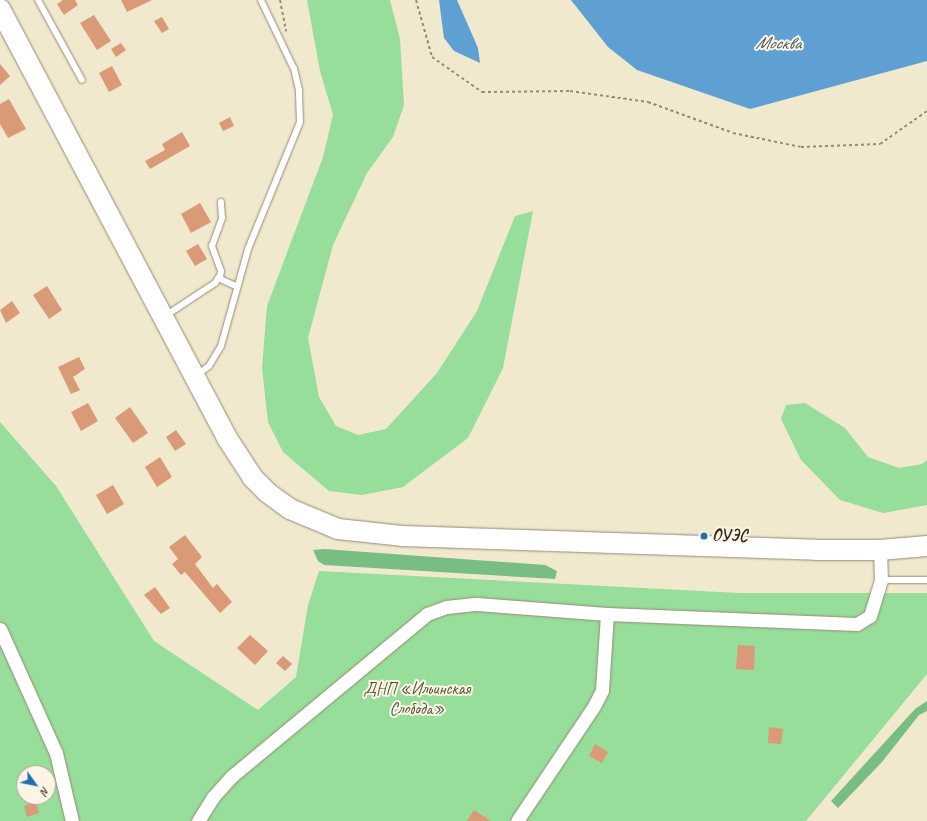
<!DOCTYPE html>
<meta charset="utf-8">
<style>
body{margin:0}
#map{position:relative;width:927px;height:821px;overflow:hidden;background:#f0e9ce;font-family:Caveat,sans-serif}
div>[style]{position:absolute}
.green>*{inset:0;background:#96de99}
.forest>*{inset:0;background:#78bd81}
.water>*{inset:0;background:#5da0d1}
.building>*{inset:0;background:#db9a77}
.path>*{height:2px;margin-top:-1px;transform-origin:0;background:repeating-linear-gradient(90deg,#968a76 0 3px,transparent 0 6px)}
.roads{filter:drop-shadow(0 0 1px #968a76) drop-shadow(0 0 1px #968a76)}
.service>*{height:6px;margin:-3px;padding:0 3px;transform-origin:3px;border-radius:3px;background:#fff}
.minor>*{height:13px;margin:-6.5px;padding:0 6.5px;transform-origin:6.5px;border-radius:6.5px;background:#fff}
.primary>*{height:20px;margin:-10px;padding:0 10px;transform-origin:10px;border-radius:10px;background:#fff}
.dots>*{width:11px;height:11px;translate:-50% -50%;box-sizing:border-box;border:2px solid #fcf5e5;border-radius:50%}
span{translate:-50% -50%;white-space:nowrap;text-align:center;line-height:1.15;-webkit-text-stroke:4px #fcf5e5;paint-order:stroke}
.poi-label{font-size:17px;color:#3b2a1e;font-weight:700}
.left{translate:0 -50%;text-align:left}
.park-label{font-size:17px;color:#52573d}
.water-label{font-size:18px;color:#495966;font-style:italic}
.north{position:absolute;left:16px;top:765px;width:40px;height:40px;box-sizing:border-box;background:#fcf5e5;border:1px solid #afa495;border-radius:50%;rotate:123deg;font-size:11px;font-weight:700;line-height:16px;text-align:center;color:#3b2a1e}
.north::after{content:'';display:block;margin:auto;width:14px;height:18px;background:#1f6fb2;clip-path:polygon(50% 0,100% 100%,50% 72%,0 100%)}
</style>
<div id="map">
<div class="green">
<div style="clip-path:polygon(307px 0,390px 0,400px 39px,404px 105px,393px 137px,367px 173px,333px 245px,308px 338px,319px 397px,336px 426px,358px 435px,386px 429px,437px 373px,477px 311px,515px 216px,533px 211px,503px 368px,468px 438px,403px 487px,362px 495px,329px 491px,283px 452px,268px 422px,262px 368px,267px 306px,323px 157px,333px 115px,320px 71px)"></div>
<div style="clip-path:polygon(805px 403px,845px 428px,868px 457px,899px 468px,922px 464px,927px 460px,927px 505px,883px 513px,840px 500px,801px 460px,781px 419px,786px 405px)"></div>
<div style="clip-path:polygon(evenodd,0 422px,56px 486px,154px 641px,258px 710px,296px 677px,308px 605px,319px 571px,739px 593px,927px 593px,927px 674px,806px 821px,0 821px,0 422px,24px 773px,48px 773px,48px 797px,24px 797px,24px 773px)"></div>
</div>
<div class="forest">
<div style="clip-path:polygon(324px 549px,545px 565px,557px 571px,555px 579px,324px 565px,318px 561px,313px 550px)"></div>
<div style="clip-path:polygon(927px 701px,927px 711px,919px 715px,882px 762px,838px 808px,831px 801px,915px 709px)"></div>
</div>
<div class="water">
<div style="clip-path:polygon(439px 0,457px 0,478px 48px,480px 63px,454px 51px,444px 38px)"></div>
<div style="clip-path:polygon(571px 0,927px 0,927px 61px,750px 109px,637px 70px,608px 47px)"></div>
</div>
<div class="building">
<div style="clip-path:polygon(63px 0,75px 0,78px 5px,64px 15px,57px 4px)"></div>
<div style="clip-path:polygon(121px 0,152px 0,127px 12px)"></div>
<div style="clip-path:polygon(94px 15px,111px 41px,97px 50px,80px 23px)"></div>
<div style="clip-path:polygon(162px 17px,169px 29px,162px 33px,154px 21px)"></div>
<div style="clip-path:polygon(121px 43px,126px 50px,116px 57px,111px 49px)"></div>
<div style="clip-path:polygon(0 64px,10px 76px,0 85px)"></div>
<div style="clip-path:polygon(112px 66px,122px 85px,109px 92px,99px 73px)"></div>
<div style="clip-path:polygon(9px 99px,26px 129px,8px 138px,0 124px,0 104px)"></div>
<div style="clip-path:polygon(230px 117px,234px 126px,223px 131px,219px 123px)"></div>
<div style="clip-path:polygon(182px 132px,190px 146px,150px 169px,145px 161px,165px 150px,162px 144px)"></div>
<div style="clip-path:polygon(200px 203px,211px 222px,191px 233px,181px 214px)"></div>
<div style="clip-path:polygon(198px 244px,207px 259px,195px 266px,186px 251px)"></div>
<div style="clip-path:polygon(47px 286px,62px 310px,49px 319px,33px 295px)"></div>
<div style="clip-path:polygon(12px 301px,20px 313px,6px 323px,0 310px)"></div>
<div style="clip-path:polygon(79px 357px,85px 369px,73px 377px,80px 390px,71px 394px,58px 367px)"></div>
<div style="clip-path:polygon(88px 403px,98px 421px,81px 431px,71px 412px)"></div>
<div style="clip-path:polygon(130px 407px,148px 433px,133px 443px,115px 418px)"></div>
<div style="clip-path:polygon(176px 430px,186px 444px,175px 451px,166px 437px)"></div>
<div style="clip-path:polygon(160px 457px,172px 477px,157px 487px,145px 467px)"></div>
<div style="clip-path:polygon(113px 485px,124px 504px,107px 514px,96px 495px)"></div>
<div style="clip-path:polygon(185px 535px,202px 557px,195px 564px,213px 588px,217px 584px,232px 602px,220px 613px,185px 572px,181px 575px,172px 564px,178px 559px,169px 547px)"></div>
<div style="clip-path:polygon(155px 587px,170px 608px,161px 614px,144px 595px)"></div>
<div style="clip-path:polygon(250px 635px,268px 651px,255px 665px,237px 648px)"></div>
<div style="clip-path:polygon(738px 645px,755px 646px,754px 670px,736px 669px)"></div>
<div style="clip-path:polygon(283px 656px,292px 664px,285px 671px,276px 663px)"></div>
<div style="clip-path:polygon(769px 727px,783px 729px,781px 744px,768px 743px)"></div>
<div style="clip-path:polygon(595px 744px,608px 752px,602px 763px,589px 756px)"></div>
<div style="clip-path:polygon(36px 802px,39px 813px,27px 817px,24px 806px)"></div>
<div style="clip-path:polygon(474px 810px,491px 821px,467px 821px)"></div>
</div>
<div class="path">
<div style="left:280px;top:0;width:32px;rotate:79deg"></div>
<div style="left:416px;top:0;width:59px;rotate:74.3deg"></div>
<div style="left:432px;top:57px;width:61px;rotate:35deg"></div>
<div style="left:482px;top:92px;width:88px;rotate:-0.7deg"></div>
<div style="left:570px;top:91px;width:79px;rotate:8deg"></div>
<div style="left:648px;top:102px;width:90px;rotate:20deg"></div>
<div style="left:733px;top:133px;width:69px;rotate:11.6deg"></div>
<div style="left:801px;top:147px;width:79px;rotate:-2.2deg"></div>
<div style="left:880px;top:144px;width:57px;rotate:-35.1deg"></div>
</div>
<div class="roads">
<div class="service">
<div style="left:38px;top:0;width:91px;rotate:61.2deg"></div>
<div style="left:218px;top:278px;width:20px;rotate:24deg"></div>
<div style="left:165px;top:316px;width:60px;rotate:-33.4deg"></div>
<div style="left:215px;top:283px;width:9px;rotate:-54deg"></div>
<div style="left:220px;top:276px;width:5px;rotate:-79deg"></div>
<div style="left:221px;top:271px;width:27px;rotate:-110deg"></div>
<div style="left:212px;top:246px;width:30px;rotate:-70deg"></div>
<div style="left:222px;top:218px;width:16px;rotate:-94deg"></div>
<div style="left:196px;top:376px;width:16px;rotate:-38deg"></div>
<div style="left:209px;top:366px;width:23px;rotate:-59deg"></div>
<div style="left:221px;top:346px;width:101px;rotate:-74.4deg"></div>
<div style="left:248px;top:249px;width:137px;rotate:-67.7deg"></div>
<div style="left:300px;top:122px;width:32px;rotate:-92deg"></div>
<div style="left:299px;top:90px;width:22px;rotate:-103deg"></div>
<div style="left:294px;top:69px;width:76px;rotate:-115.6deg"></div>
<div style="left:881px;top:580px;width:46px"></div>
</div>
<div class="minor">
<div style="left:0;top:629px;width:136px;rotate:65.7deg"></div>
<div style="left:56px;top:753px;width:70px;rotate:76.8deg"></div>
<div style="left:198px;top:821px;width:28px;rotate:-58deg"></div>
<div style="left:213px;top:797px;width:28px;rotate:-48deg"></div>
<div style="left:232px;top:776px;width:254px;rotate:-39.7deg"></div>
<div style="left:427px;top:614px;width:20px;rotate:-20deg"></div>
<div style="left:446px;top:607px;width:31px;rotate:-6deg"></div>
<div style="left:477px;top:604px;width:130px;rotate:4.4deg"></div>
<div style="left:607px;top:614px;width:250px;rotate:2.3deg"></div>
<div style="left:857px;top:624px;width:15px;rotate:-32deg"></div>
<div style="left:870px;top:616px;width:38px;rotate:-73deg"></div>
<div style="left:881px;top:580px;width:30px;rotate:-92deg"></div>
<div style="left:517px;top:821px;width:138px;rotate:-56.2deg"></div>
<div style="left:594px;top:706px;width:18px;rotate:-63deg"></div>
<div style="left:602px;top:690px;width:76px;rotate:-86.2deg"></div>
</div>
<div class="primary">
<div style="left:0;top:9px;width:485px;rotate:62.1deg"></div>
<div style="left:227px;top:438px;width:48px;rotate:57deg"></div>
<div style="left:253px;top:478px;width:21px;rotate:45deg"></div>
<div style="left:268px;top:493px;width:27px;rotate:36deg"></div>
<div style="left:290px;top:509px;width:52px;rotate:22.6deg"></div>
<div style="left:338px;top:529px;width:64px;rotate:6.2deg"></div>
<div style="left:402px;top:536px;width:414px;rotate:1.9deg"></div>
<div style="left:816px;top:550px;width:64px"></div>
<div style="left:880px;top:550px;width:47px;rotate:-4.9deg"></div>
</div>
</div>
<div class="dots">
<div style="left:704px;top:536px;background:#1f6fb2"></div>
</div>
<div class="poi-label">
<span class="left" style="left:712px;top:536px">ОУЭС</span>
</div>
<div class="park-label">
<span style="left:417px;top:699px">ДНП «Ильинская<br>Слобода»</span>
</div>
<div class="water-label">
<span style="left:778px;top:43px;rotate:1deg">Москва</span>
</div>
<div class="north">N</div>
</div>
